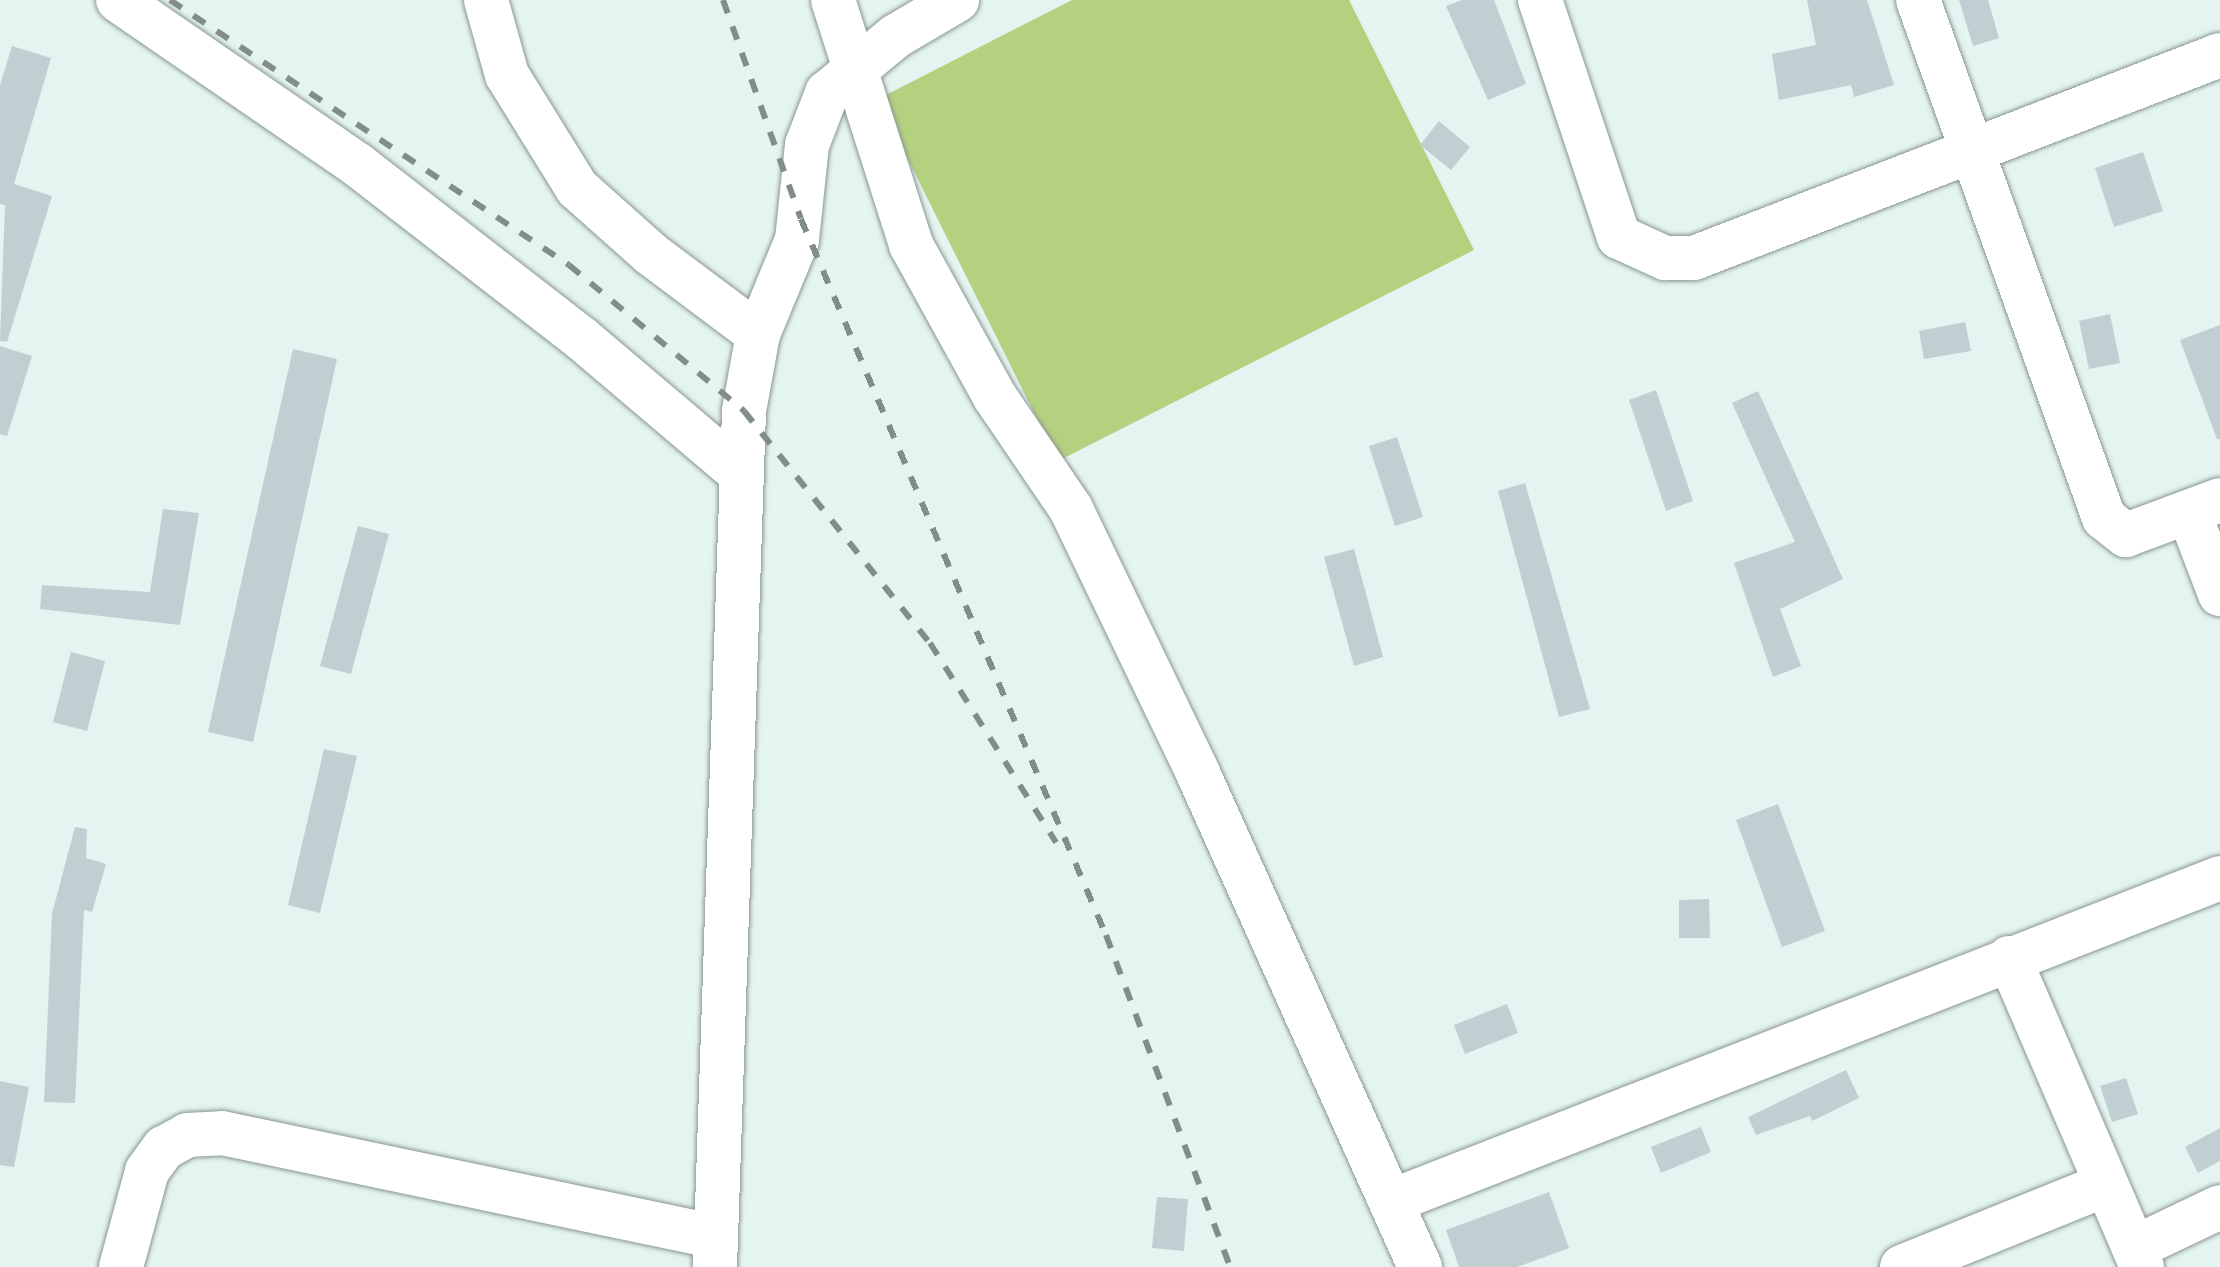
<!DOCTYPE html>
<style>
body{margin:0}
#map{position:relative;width:2220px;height:1267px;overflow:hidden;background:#e4f4f0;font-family:"Varela Round",sans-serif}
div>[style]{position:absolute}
.green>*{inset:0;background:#b4d180}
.building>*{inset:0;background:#c0cfd2}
.roads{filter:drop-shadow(0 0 2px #889693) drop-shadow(0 0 2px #889693)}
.minor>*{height:44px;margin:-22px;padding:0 22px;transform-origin:22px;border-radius:22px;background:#fff}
.rail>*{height:6px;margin-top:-3px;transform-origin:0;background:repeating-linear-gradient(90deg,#828d8a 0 14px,transparent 0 28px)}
span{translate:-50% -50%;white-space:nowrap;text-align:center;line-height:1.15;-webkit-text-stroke:6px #f8fffd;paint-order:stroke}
</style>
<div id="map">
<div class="green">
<div style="clip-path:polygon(1072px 0,1349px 0,1474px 250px,1058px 461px,878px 99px)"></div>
</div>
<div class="building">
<div style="clip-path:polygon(1462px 0,1494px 0,1526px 84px,1488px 100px,1446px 6px)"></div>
<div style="clip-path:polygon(1807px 0,1867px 0,1894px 85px,1854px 97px,1851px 85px,1779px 100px,1772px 54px,1816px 45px)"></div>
<div style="clip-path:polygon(1959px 0,1988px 0,1999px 38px,1973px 46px)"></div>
<div style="clip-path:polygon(12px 46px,51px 58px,14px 184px,52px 196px,7px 342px,0 341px,5px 205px,0 204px,0 85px)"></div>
<div style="clip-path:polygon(1439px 121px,1470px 147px,1451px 170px,1420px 145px)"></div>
<div style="clip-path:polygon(2143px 152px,2163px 211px,2114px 227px,2095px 168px)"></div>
<div style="clip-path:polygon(2110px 314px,2120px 363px,2089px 369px,2079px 321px)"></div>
<div style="clip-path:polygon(1965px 322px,1971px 351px,1924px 359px,1919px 331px)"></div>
<div style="clip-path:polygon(2220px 325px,2220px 439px,2217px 439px,2180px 340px)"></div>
<div style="clip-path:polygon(0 346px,32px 356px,7px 436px,0 434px)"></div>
<div style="clip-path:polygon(293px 349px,337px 359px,253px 742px,208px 732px)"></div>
<div style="clip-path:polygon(1656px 390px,1693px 501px,1666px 511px,1629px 400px)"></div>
<div style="clip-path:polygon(1758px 391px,1843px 579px,1780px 609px,1801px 666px,1773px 677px,1734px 563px,1795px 542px,1732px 403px)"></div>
<div style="clip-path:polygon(1397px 437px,1423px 517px,1395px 526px,1369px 446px)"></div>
<div style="clip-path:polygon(1525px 483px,1590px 709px,1559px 717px,1498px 491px)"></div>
<div style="clip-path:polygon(163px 509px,199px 513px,180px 625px,40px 609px,42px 585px,150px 592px)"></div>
<div style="clip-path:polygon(358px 526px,389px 534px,351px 674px,320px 666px)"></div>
<div style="clip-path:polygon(1354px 549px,1383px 657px,1354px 666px,1324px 557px)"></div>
<div style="clip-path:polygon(71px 652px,105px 661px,87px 731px,53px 722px)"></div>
<div style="clip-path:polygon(324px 749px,357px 756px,320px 913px,288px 905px)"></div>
<div style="clip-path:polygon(1778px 804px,1825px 931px,1782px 947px,1736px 820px)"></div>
<div style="clip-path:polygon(75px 827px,87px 829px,86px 858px,106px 864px,92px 912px,84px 910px,75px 1103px,44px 1102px,52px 914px)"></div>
<div style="clip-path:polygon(1709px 899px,1710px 938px,1679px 938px,1679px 900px)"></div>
<div style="clip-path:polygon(1507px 1004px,1518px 1033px,1465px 1054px,1454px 1025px)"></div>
<div style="clip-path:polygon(1846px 1070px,1859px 1098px,1812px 1121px,1810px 1116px,1756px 1135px,1748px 1117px)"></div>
<div style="clip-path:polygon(2126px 1078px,2138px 1114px,2112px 1122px,2100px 1086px)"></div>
<div style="clip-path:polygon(0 1081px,29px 1087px,14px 1167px,0 1165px)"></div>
<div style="clip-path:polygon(1701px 1127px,1711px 1152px,1661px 1173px,1651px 1147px)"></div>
<div style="clip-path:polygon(2220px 1128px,2220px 1161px,2198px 1173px,2185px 1147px)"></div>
<div style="clip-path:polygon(1549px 1192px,1569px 1248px,1517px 1267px,1459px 1267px,1446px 1230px)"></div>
<div style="clip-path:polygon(1157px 1197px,1188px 1199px,1184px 1251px,1152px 1248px)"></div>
</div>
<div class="roads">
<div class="minor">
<div style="left:118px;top:0;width:291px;rotate:34.5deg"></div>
<div style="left:358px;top:165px;width:282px;rotate:37.8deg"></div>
<div style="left:581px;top:338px;width:207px;rotate:40.3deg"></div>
<div style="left:486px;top:0;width:78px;rotate:74.4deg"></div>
<div style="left:507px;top:75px;width:133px;rotate:58.2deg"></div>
<div style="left:577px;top:188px;width:99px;rotate:41.7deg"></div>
<div style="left:651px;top:254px;width:134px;rotate:36.8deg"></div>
<div style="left:833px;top:0;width:257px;rotate:72.3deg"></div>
<div style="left:911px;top:245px;width:174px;rotate:61.1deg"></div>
<div style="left:995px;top:397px;width:135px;rotate:55.8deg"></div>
<div style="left:1071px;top:509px;width:291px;rotate:64.3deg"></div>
<div style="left:1197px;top:771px;width:544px;rotate:65.79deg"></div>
<div style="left:1540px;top:0;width:250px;rotate:71.6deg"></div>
<div style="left:1619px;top:237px;width:51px;rotate:24.5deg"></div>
<div style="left:1665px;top:258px;width:29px"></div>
<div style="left:1694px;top:258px;width:564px;rotate:-21.1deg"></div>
<div style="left:1918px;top:0;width:550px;rotate:70.25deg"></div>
<div style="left:2104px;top:518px;width:28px;rotate:38deg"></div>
<div style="left:2126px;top:535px;width:100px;rotate:-20.4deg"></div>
<div style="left:2189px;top:513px;width:87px;rotate:69.1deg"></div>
<div style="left:2009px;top:958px;width:336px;rotate:66.7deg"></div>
<div style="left:1392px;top:1201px;width:889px;rotate:-21.31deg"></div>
<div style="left:2134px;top:1248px;width:95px;rotate:-25.5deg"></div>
<div style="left:121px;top:1267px;width:99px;rotate:-74.8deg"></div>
<div style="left:147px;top:1171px;width:29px;rotate:-54deg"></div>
<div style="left:164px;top:1148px;width:26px;rotate:-29deg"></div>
<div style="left:187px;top:1135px;width:35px;rotate:-3deg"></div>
<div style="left:222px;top:1133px;width:501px;rotate:11.87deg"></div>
<div style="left:715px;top:1267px;width:856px;rotate:-88.06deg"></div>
<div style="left:744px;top:411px;width:78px;rotate:-79.7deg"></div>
<div style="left:758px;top:334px;width:102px;rotate:-67.5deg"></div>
<div style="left:797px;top:240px;width:96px;rotate:-84deg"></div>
<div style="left:807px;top:145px;width:56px;rotate:-69deg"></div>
<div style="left:827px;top:93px;width:89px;rotate:-39.6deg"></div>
<div style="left:896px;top:36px;width:71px;rotate:-30.5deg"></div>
<div style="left:1902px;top:1267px;width:219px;rotate:-22deg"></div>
</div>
</div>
<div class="rail">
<div style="left:170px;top:0;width:479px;rotate:33.6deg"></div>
<div style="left:569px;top:265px;width:228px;rotate:39.8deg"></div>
<div style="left:744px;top:411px;width:297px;rotate:51.3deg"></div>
<div style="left:930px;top:643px;width:236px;rotate:57.7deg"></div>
<div style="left:723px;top:0;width:232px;rotate:70.4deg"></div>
<div style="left:801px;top:219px;width:778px;rotate:66.93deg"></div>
<div style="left:1106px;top:935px;width:354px;rotate:69.5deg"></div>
</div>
</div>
